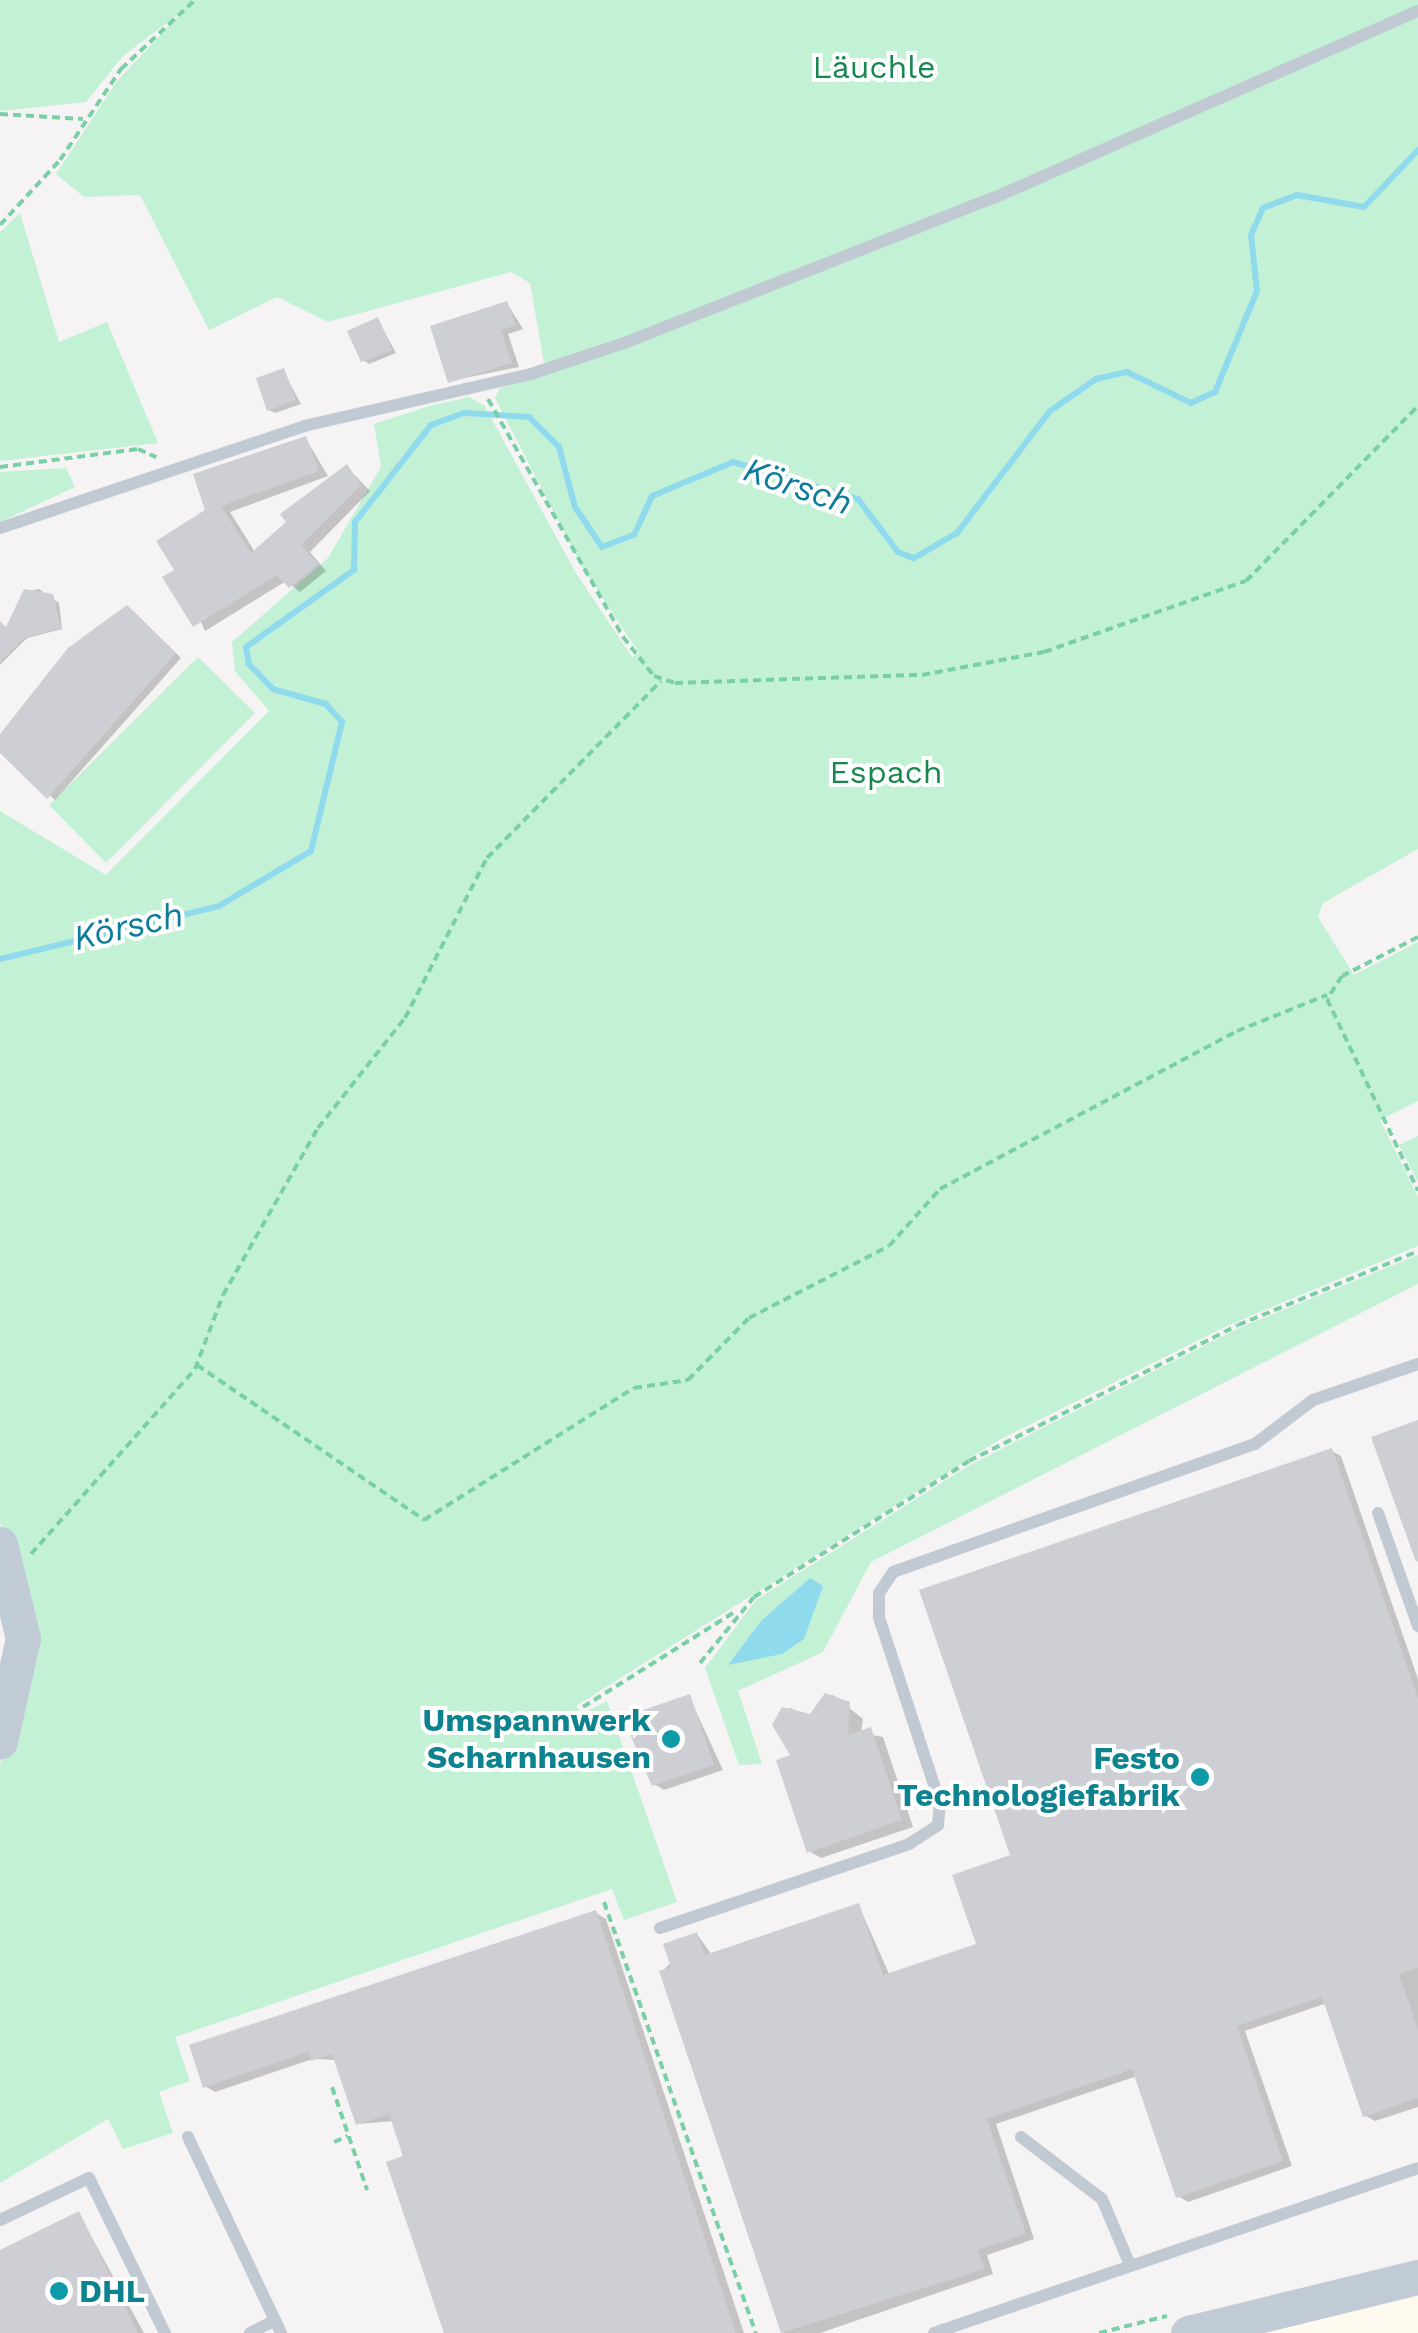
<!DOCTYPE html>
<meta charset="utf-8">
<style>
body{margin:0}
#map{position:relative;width:1418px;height:2333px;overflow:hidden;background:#f5f3f3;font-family:"Work Sans",sans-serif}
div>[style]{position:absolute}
.commercial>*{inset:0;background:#fdf9ef}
.green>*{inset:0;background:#c3f1d5}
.water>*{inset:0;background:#90daee}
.shadow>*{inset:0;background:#0003}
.stream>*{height:6px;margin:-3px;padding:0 3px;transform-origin:3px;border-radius:3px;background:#90daee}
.building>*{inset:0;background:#cdcfd5}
.path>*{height:4px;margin-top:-2px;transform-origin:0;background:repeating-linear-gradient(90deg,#7ad0a6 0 8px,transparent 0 13px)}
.service>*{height:12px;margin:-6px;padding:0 6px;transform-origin:6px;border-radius:6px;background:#c1cad2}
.secondary>*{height:35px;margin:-17.5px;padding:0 17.5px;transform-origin:17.5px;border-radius:17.5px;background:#c1cbd6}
.dots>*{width:28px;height:28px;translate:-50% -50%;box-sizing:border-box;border:5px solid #fff;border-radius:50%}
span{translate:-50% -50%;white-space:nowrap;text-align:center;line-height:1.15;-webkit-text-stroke:8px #fff;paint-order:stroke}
.park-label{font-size:32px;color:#17864f}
.culture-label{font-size:32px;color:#0d838f;font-weight:700}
.right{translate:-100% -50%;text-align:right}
.left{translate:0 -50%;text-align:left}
.water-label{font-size:35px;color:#0c7c9b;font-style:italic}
</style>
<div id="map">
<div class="commercial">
<div style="clip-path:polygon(1418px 2292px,1418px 2333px,1233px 2333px)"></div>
</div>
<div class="green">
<div style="clip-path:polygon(0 0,1418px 0,1418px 849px,1323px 903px,1318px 917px,1354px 975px,1418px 942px,1418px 1101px,1380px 1120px,1418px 1197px,1418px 1246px,1229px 1325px,999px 1440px,576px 1706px,582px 1714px,607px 1701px,677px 1902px,624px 1920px,612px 1889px,175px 2037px,190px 2081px,159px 2092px,173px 2133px,123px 2149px,108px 2119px,0 2183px,0 1765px,32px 1608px,0 1522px,0 811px,106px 875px,269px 711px,235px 671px,232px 642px,328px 558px,381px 467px,374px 424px,429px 406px,469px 397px,484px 405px,576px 573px,632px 657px,639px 653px,581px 565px,495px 398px,500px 388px,562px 370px,558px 360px,544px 364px,530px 283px,511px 272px,328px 322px,277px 297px,209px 330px,140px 195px,84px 197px,56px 174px,117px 81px,184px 10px,123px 56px,86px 102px,0 111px)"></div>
<div style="clip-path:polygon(20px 213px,59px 342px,107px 322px,158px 443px,0 461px,0 232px)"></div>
<div style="clip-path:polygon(66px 468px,75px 487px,0 522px,0 472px)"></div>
<div style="clip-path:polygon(198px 657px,255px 713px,106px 863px,49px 805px)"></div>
<div style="clip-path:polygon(1418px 1136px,1418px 1182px,1399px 1145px)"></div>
<div style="clip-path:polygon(1418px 1255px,1418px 1284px,871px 1562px,823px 1652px,738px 1691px,762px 1764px,739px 1765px,705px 1668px,756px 1600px,970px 1465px,1239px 1328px)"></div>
</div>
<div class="water">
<div style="clip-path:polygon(810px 1578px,823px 1586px,804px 1639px,782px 1654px,728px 1665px,761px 1621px)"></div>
</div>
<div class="shadow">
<div style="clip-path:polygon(507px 303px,523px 329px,508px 334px,519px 367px,450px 381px)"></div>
<div style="clip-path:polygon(378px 320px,396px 353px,369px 364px,363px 360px)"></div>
<div style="clip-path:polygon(283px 371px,301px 404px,275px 413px,269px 410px)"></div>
<div style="clip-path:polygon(306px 439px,328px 476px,230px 512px,255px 552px,347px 467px,370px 491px,310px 552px,326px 571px,300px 592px,286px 581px,205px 631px,177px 570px,208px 511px)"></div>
<div style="clip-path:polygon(39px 589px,59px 603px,62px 629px,27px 638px,0 665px,0 623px,7px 630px,25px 592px)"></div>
<div style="clip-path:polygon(133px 611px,181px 658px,55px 800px,0 749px,0 736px)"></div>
<div style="clip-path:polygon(1332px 1451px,1341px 1456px,1418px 1679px,1418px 2107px,1375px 2121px,1366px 2116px,1327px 2003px,1245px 2031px,1292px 2166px,1188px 2202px,1178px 2196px,1137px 2076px,996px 2124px,1034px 2239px,987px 2255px,993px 2274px,820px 2333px,784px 2333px,662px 1972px,697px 1934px,712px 1955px,859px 1906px,890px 1976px,979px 1945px,1013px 1857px)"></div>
<div style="clip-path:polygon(833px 1695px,863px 1719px,861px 1733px,883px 1737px,913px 1827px,821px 1858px,809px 1851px,793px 1756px,776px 1718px,790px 1708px,810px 1717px)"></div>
<div style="clip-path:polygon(689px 1696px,723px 1770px,664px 1790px,654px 1784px)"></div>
<div style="clip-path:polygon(596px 1913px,606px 1919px,744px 2333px,446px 2333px,394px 2121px,358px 2124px,337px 2060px,313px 2059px,215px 2092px,205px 2086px)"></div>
<div style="clip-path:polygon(79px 2214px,144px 2333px,0 2333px,0 2253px)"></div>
</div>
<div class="stream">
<div style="left:0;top:959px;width:225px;rotate:-13.6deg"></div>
<div style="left:219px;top:906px;width:107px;rotate:-30.9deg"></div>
<div style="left:311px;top:851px;width:133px;rotate:-76.5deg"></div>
<div style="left:342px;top:722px;width:24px;rotate:-132deg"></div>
<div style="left:326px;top:704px;width:55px;rotate:-164.2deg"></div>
<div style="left:273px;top:689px;width:35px;rotate:-134deg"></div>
<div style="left:249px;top:664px;width:17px;rotate:-100deg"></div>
<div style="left:246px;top:647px;width:133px;rotate:-35.5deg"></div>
<div style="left:354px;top:570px;width:48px;rotate:-88.8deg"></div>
<div style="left:355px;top:522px;width:123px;rotate:-51.9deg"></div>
<div style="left:431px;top:425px;width:35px;rotate:-20deg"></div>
<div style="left:464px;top:413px;width:65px;rotate:3.5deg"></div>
<div style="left:529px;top:417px;width:42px;rotate:45deg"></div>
<div style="left:559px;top:447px;width:62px;rotate:75.1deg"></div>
<div style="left:575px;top:507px;width:48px;rotate:56deg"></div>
<div style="left:602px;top:547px;width:34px;rotate:-21deg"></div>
<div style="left:634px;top:535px;width:43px;rotate:-65.2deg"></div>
<div style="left:652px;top:496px;width:88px;rotate:-22.8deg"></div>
<div style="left:733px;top:462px;width:130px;rotate:16.5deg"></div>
<div style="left:858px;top:499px;width:66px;rotate:53deg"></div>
<div style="left:898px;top:552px;width:17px;rotate:21deg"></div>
<div style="left:914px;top:558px;width:50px;rotate:-30.2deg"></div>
<div style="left:957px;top:533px;width:153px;rotate:-52.7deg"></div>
<div style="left:1050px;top:411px;width:56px;rotate:-34.8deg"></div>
<div style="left:1096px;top:379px;width:32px;rotate:-13deg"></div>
<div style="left:1127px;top:372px;width:71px;rotate:25.8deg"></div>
<div style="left:1191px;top:403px;width:26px;rotate:-25deg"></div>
<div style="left:1215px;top:392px;width:109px;rotate:-67.4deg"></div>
<div style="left:1257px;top:291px;width:56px;rotate:-96.1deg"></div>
<div style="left:1251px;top:235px;width:30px;rotate:-66deg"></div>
<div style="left:1263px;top:208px;width:36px;rotate:-21deg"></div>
<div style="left:1297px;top:195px;width:68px;rotate:10.2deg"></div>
<div style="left:1364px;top:207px;width:79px;rotate:-46.5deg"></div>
</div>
<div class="building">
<div style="clip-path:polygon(507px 301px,516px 325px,501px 330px,512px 363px,448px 383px,430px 326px)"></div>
<div style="clip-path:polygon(378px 317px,392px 350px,361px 362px,347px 331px)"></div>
<div style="clip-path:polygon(284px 368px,296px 400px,267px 411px,256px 378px)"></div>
<div style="clip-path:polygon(306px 436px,319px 471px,221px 506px,251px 553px,286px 522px,280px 514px,347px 464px,361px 485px,301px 545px,318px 564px,289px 588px,277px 575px,193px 627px,162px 577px,174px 570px,156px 541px,205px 510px,193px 474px)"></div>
<div style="clip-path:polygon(24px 589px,53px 594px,61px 628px,24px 638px,0 662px,0 621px,6px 627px)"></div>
<div style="clip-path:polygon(127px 605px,176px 653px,47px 799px,0 753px,0 734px,68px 648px)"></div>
<div style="clip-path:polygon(1418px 1420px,1418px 1561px,1416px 1562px,1371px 1437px)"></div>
<div style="clip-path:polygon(1332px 1448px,1418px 1698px,1418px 1968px,1399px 1974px,1418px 2029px,1418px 2098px,1363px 2117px,1322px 1997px,1237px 2026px,1283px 2161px,1176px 2198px,1132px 2069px,987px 2119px,1026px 2234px,978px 2250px,985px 2269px,781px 2333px,659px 1971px,671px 1967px,663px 1944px,697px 1932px,705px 1955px,859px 1903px,883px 1975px,976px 1944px,952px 1875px,1010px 1855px,919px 1590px)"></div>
<div style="clip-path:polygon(825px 1693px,850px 1702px,848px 1735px,871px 1727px,902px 1820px,807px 1853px,776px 1760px,790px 1755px,772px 1725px,782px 1707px,810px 1714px)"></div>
<div style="clip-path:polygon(690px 1694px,714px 1765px,652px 1786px,623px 1717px)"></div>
<div style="clip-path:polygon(596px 1910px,736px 2333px,444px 2333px,386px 2162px,403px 2156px,389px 2114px,356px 2125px,332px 2054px,311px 2061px,308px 2052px,203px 2088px,189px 2045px)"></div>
<div style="clip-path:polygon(79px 2211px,138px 2333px,0 2333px,0 2250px)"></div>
</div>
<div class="path">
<div style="left:0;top:114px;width:83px;rotate:3.4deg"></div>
<div style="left:0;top:225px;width:88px;rotate:-47.3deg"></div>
<div style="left:60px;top:160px;width:110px;rotate:-56.2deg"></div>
<div style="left:121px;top:69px;width:101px;rotate:-43deg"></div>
<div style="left:488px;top:399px;width:274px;rotate:60.4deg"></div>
<div style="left:623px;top:637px;width:50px;rotate:51.5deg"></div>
<div style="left:654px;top:676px;width:22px;rotate:18deg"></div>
<div style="left:675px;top:683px;width:247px;rotate:-1.9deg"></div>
<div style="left:922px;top:675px;width:124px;rotate:-10.7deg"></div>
<div style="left:1044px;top:652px;width:214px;rotate:-19.4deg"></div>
<div style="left:1246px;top:581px;width:245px;rotate:-45.5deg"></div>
<div style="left:0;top:467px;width:139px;rotate:-7.4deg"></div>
<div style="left:138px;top:449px;width:20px;rotate:24deg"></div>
<div style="left:1418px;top:937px;width:85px;rotate:152.8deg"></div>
<div style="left:1342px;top:976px;width:27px;rotate:123deg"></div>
<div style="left:1327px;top:999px;width:212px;rotate:64.6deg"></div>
<div style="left:197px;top:1365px;width:275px;rotate:34.3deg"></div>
<div style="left:424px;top:1520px;width:248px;rotate:-32.2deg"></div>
<div style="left:634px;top:1388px;width:55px;rotate:-8.4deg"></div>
<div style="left:688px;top:1380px;width:87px;rotate:-45.5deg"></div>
<div style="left:749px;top:1318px;width:157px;rotate:-27.2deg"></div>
<div style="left:889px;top:1246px;width:76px;rotate:-48.2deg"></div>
<div style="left:940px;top:1189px;width:336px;rotate:-28deg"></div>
<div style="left:1237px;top:1031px;width:97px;rotate:-21.8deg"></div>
<div style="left:31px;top:1554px;width:247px;rotate:-48.4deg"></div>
<div style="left:195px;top:1369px;width:79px;rotate:-69.3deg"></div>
<div style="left:223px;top:1295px;width:192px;rotate:-60.4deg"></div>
<div style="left:318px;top:1128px;width:140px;rotate:-51.7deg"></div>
<div style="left:405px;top:1018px;width:180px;rotate:-62.9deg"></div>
<div style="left:487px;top:858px;width:248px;rotate:-45.5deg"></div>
<div style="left:700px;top:1663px;width:85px;rotate:-50.7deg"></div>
<div style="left:754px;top:1597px;width:254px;rotate:-32.3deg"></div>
<div style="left:969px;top:1461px;width:301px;rotate:-26.8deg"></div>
<div style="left:1238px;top:1325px;width:195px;rotate:-22.3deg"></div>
<div style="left:583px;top:1707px;width:177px;rotate:-32.1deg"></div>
<div style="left:604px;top:1902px;width:457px;rotate:70.6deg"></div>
<div style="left:332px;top:2087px;width:109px;rotate:71.2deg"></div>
<div style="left:334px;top:2142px;width:15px;rotate:-23deg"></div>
<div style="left:1099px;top:2333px;width:70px;rotate:-14deg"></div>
</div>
<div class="service">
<div style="left:0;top:528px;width:321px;rotate:-18.5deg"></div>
<div style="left:304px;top:426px;width:233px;rotate:-12.9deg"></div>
<div style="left:531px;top:374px;width:101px;rotate:-18.4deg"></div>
<div style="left:627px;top:342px;width:396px;rotate:-21.5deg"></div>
<div style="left:996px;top:197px;width:461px;rotate:-23.8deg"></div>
<div style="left:1378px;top:1513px;width:120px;rotate:70.5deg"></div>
<div style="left:660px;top:1928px;width:263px;rotate:-18.6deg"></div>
<div style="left:909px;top:1844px;width:35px;rotate:-33deg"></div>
<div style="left:938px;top:1825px;width:22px;rotate:-85deg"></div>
<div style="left:940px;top:1803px;width:196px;rotate:-108.2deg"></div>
<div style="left:879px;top:1617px;width:24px;rotate:-90deg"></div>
<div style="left:879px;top:1593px;width:25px;rotate:-56deg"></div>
<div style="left:893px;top:1572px;width:384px;rotate:-19.5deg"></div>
<div style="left:1255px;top:1444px;width:73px;rotate:-37.2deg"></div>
<div style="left:1313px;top:1400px;width:111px;rotate:-18.9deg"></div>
<div style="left:188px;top:2137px;width:217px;rotate:64.6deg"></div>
<div style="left:1021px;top:2137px;width:102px;rotate:37.4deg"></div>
<div style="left:1102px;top:2199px;width:72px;rotate:67deg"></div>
<div style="left:0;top:2220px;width:98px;rotate:-25.3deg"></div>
<div style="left:89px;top:2178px;width:173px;rotate:63.9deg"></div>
<div style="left:250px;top:2333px;width:28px;rotate:-27deg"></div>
<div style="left:934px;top:2333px;width:511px;rotate:-18.82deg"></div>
</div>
<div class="secondary">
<div style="left:0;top:1544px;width:97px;rotate:76.3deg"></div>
<div style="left:23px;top:1638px;width:106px;rotate:102.6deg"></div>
<div style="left:1188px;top:2333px;width:237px;rotate:-13.7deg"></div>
</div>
<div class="dots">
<div style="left:671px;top:1739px;background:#0f9aa8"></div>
<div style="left:1200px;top:1777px;background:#0f9aa8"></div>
<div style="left:59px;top:2291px;background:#0f9aa8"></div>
</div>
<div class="park-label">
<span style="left:874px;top:67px">Läuchle</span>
<span style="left:886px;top:772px">Espach</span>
</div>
<div class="culture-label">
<span class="right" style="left:651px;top:1739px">Umspannwerk<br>Scharnhausen</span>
<span class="right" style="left:1180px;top:1777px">Festo<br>Technologiefabrik</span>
<span class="left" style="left:79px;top:2291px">DHL</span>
</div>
<div class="water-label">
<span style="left:798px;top:486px;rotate:19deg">Körsch</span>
<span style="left:128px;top:926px;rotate:-13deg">Körsch</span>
</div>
</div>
